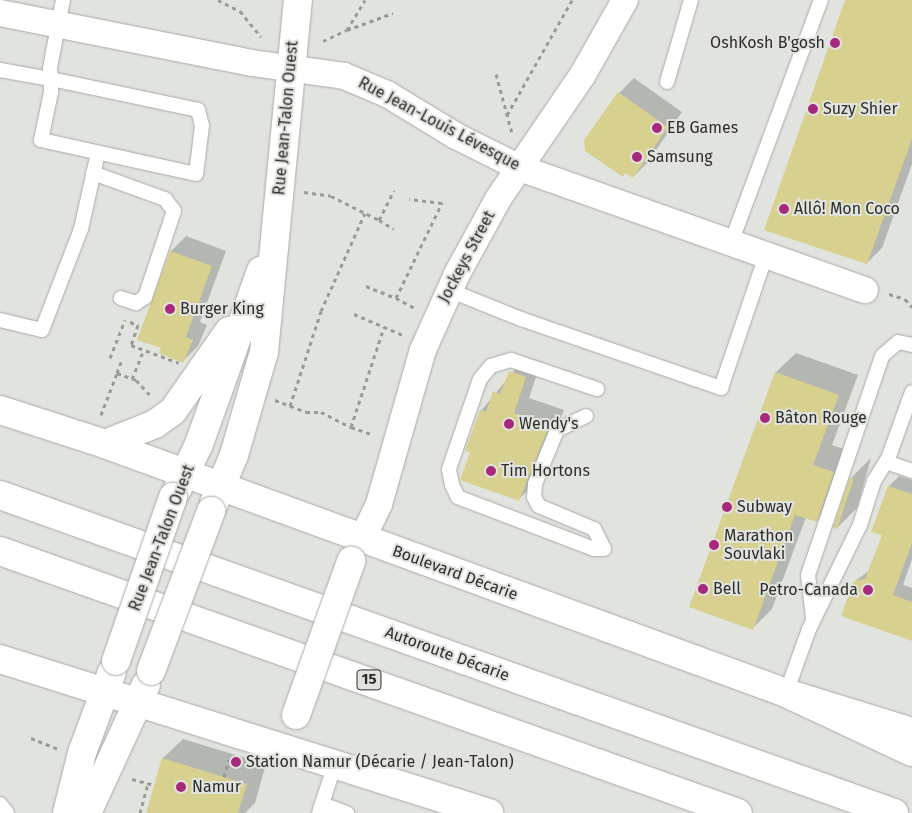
<!DOCTYPE html>
<meta charset="utf-8">
<style>
body{margin:0}
#map{position:relative;width:912px;height:813px;overflow:hidden;background:#e1e4de;font-family:"Fira Sans",sans-serif}
div>[style]{position:absolute}
.shadow>*{inset:0;background:#0003}
.building>*{inset:0;background:#d7d08f}
.path>*{height:3px;margin-top:-1.5px;transform-origin:0;background:repeating-linear-gradient(90deg,#999b96 0 4px,transparent 0 8px)}
.roads{filter:drop-shadow(0 0 1px #a8aba5) drop-shadow(0 0 1px #a8aba5)}
.lane>*{height:14px;margin:-7px;padding:0 7px;transform-origin:7px;border-radius:7px;background:#fff}
.street>*{height:26px;margin:-13px;padding:0 13px;transform-origin:13px;border-radius:13px;background:#fff}
.secondary>*{height:28px;margin:-14px;padding:0 14px;transform-origin:14px;border-radius:14px;background:#fff}
.highway>*{height:28px;margin:-14px;padding:0 14px;transform-origin:14px;border-radius:14px;background:#fff}
.bridges{filter:drop-shadow(0 0 1px #a8aba5) drop-shadow(0 0 1px #a8aba5)}
.secondary-bridge>*{height:28px;margin:-14px;padding:0 14px;transform-origin:14px;border-radius:14px;background:#fff}
.dots>*{width:14px;height:14px;translate:-50% -50%;box-sizing:border-box;border:2px solid #e1e4de;border-radius:50%}
span{translate:-50% -50%;white-space:nowrap;text-align:center;line-height:1.15;-webkit-text-stroke:4px #e1e4de;paint-order:stroke}
.shield-label span{padding:1px 4px;background:#e1e4de;border:1px solid;border-radius:4px;-webkit-text-stroke-width:0}
.shield-label{font-size:15px;color:#2c2d2b;font-weight:700}
.poi-label{font-size:16px;color:#2c2d2b}
.right{translate:-100% -50%;text-align:right}
.left{translate:0 -50%;text-align:left}
.street-label{font-size:16px;color:#2c2d2b}
</style>
<div id="map">
<div class="shadow">
<div style="clip-path:polygon(847px 0,912px 0,912px 164px,882px 248px,867px 263px)"></div>
<div style="clip-path:polygon(634px 78px,682px 112px,648px 162px,633px 177px,626px 172px,623px 175px,619px 93px)"></div>
<div style="clip-path:polygon(186px 236px,226px 251px,200px 322px,207px 325px,198px 346px,183px 361px,163px 348px,139px 339px,171px 251px)"></div>
<div style="clip-path:polygon(796px 353px,858px 375px,832px 445px,853px 452px,836px 501px,816px 521px,806px 517px,772px 609px,752px 629px,690px 607px,776px 372px)"></div>
<div style="clip-path:polygon(525px 357px,541px 362px,529px 398px,564px 410px,534px 484px,518px 500px,471px 452px,481px 411px)"></div>
<div style="clip-path:polygon(871px 458px,857px 508px,837px 528px,851px 478px)"></div>
<div style="clip-path:polygon(899px 476px,912px 480px,912px 559px,903px 585px,912px 588px,912px 639px,855px 581px,870px 570px,883px 535px,873px 531px,889px 486px)"></div>
<div style="clip-path:polygon(183px 739px,266px 764px,255px 803px,245px 813px,151px 813px,163px 758px)"></div>
</div>
<div class="building">
<div style="clip-path:polygon(845px 0,912px 0,912px 139px,867px 264px,764px 230px)"></div>
<div style="clip-path:polygon(618px 92px,668px 127px,633px 178px,625px 173px,623px 177px,585px 151px,584px 140px)"></div>
<div style="clip-path:polygon(170px 251px,212px 266px,186px 337px,193px 340px,183px 363px,159px 353px,161px 348px,137px 340px)"></div>
<div style="clip-path:polygon(509px 371px,526px 377px,514px 413px,550px 425px,519px 501px,460px 480px,470px 452px,465px 451px,480px 410px,486px 412px,493px 391px,500px 394px)"></div>
<div style="clip-path:polygon(775px 372px,839px 395px,813px 465px,834px 472px,817px 522px,795px 515px,753px 630px,689px 607px)"></div>
<div style="clip-path:polygon(850px 477px,854px 478px,837px 529px,833px 528px)"></div>
<div style="clip-path:polygon(888px 486px,912px 494px,912px 543px,893px 595px,912px 602px,912px 641px,841px 616px,854px 581px,865px 579px,882px 535px,871px 532px)"></div>
<div style="clip-path:polygon(162px 758px,247px 784px,238px 813px,146px 813px)"></div>
</div>
<div class="path">
<div style="left:218px;top:0;width:25px;rotate:27deg"></div>
<div style="left:240px;top:11px;width:33px;rotate:51deg"></div>
<div style="left:347px;top:30px;width:49px;rotate:-20.3deg"></div>
<div style="left:323px;top:41px;width:26px;rotate:-25deg"></div>
<div style="left:347px;top:30px;width:35px;rotate:-59deg"></div>
<div style="left:496px;top:74px;width:61px;rotate:74.8deg"></div>
<div style="left:507px;top:115px;width:132px;rotate:-60.5deg"></div>
<div style="left:304px;top:192px;width:27px;rotate:8deg"></div>
<div style="left:331px;top:196px;width:54px;rotate:26.6deg"></div>
<div style="left:379px;top:220px;width:33px;rotate:-63deg"></div>
<div style="left:379px;top:220px;width:17px;rotate:31deg"></div>
<div style="left:366px;top:286px;width:32px;rotate:22deg"></div>
<div style="left:396px;top:298px;width:106px;rotate:-64.2deg"></div>
<div style="left:442px;top:203px;width:33px;rotate:-173deg"></div>
<div style="left:889px;top:294px;width:17px;rotate:17deg"></div>
<div style="left:905px;top:299px;width:11px;rotate:49deg"></div>
<div style="left:396px;top:298px;width:21px;rotate:28deg"></div>
<div style="left:354px;top:314px;width:53px;rotate:23.2deg"></div>
<div style="left:130px;top:322px;width:9px;rotate:21deg"></div>
<div style="left:138px;top:325px;width:21px;rotate:109deg"></div>
<div style="left:131px;top:345px;width:51px;rotate:20.6deg"></div>
<div style="left:110px;top:358px;width:41px;rotate:-68.5deg"></div>
<div style="left:117px;top:373px;width:12px;rotate:-70deg"></div>
<div style="left:132px;top:379px;width:31px;rotate:-68deg"></div>
<div style="left:275px;top:400px;width:33px;rotate:21deg"></div>
<div style="left:306px;top:412px;width:15px"></div>
<div style="left:321px;top:412px;width:34px;rotate:27deg"></div>
<div style="left:351px;top:427px;width:105px;rotate:-71.7deg"></div>
<div style="left:290px;top:406px;width:100px;rotate:-71.9deg"></div>
<div style="left:321px;top:311px;width:107px;rotate:-65.8deg"></div>
<div style="left:101px;top:415px;width:45px;rotate:-69.1deg"></div>
<div style="left:117px;top:373px;width:20px;rotate:20deg"></div>
<div style="left:136px;top:380px;width:23px;rotate:47deg"></div>
<div style="left:351px;top:427px;width:24px;rotate:19deg"></div>
<div style="left:31px;top:738px;width:29px;rotate:22deg"></div>
<div style="left:224px;top:777px;width:18px;rotate:-74deg"></div>
<div style="left:132px;top:779px;width:23px;rotate:15deg"></div>
<div style="left:140px;top:813px;width:30px;rotate:-75deg"></div>
</div>
<div class="roads">
<div class="lane">
<div style="left:0;top:70px;width:52px;rotate:10deg"></div>
<div style="left:51px;top:79px;width:150px;rotate:11.9deg"></div>
<div style="left:198px;top:110px;width:16px;rotate:76deg"></div>
<div style="left:202px;top:126px;width:48px;rotate:97.1deg"></div>
<div style="left:196px;top:174px;width:159px;rotate:-167.6deg"></div>
<div style="left:41px;top:140px;width:49px;rotate:-78.2deg"></div>
<div style="left:51px;top:92px;width:13px;rotate:-90deg"></div>
<div style="left:51px;top:79px;width:11px;rotate:-95deg"></div>
<div style="left:50px;top:68px;width:69px;rotate:-79.2deg"></div>
<div style="left:667px;top:82px;width:85px;rotate:-73.7deg"></div>
<div style="left:93px;top:173px;width:77px;rotate:19.9deg"></div>
<div style="left:165px;top:199px;width:15px;rotate:53deg"></div>
<div style="left:174px;top:211px;width:91px;rotate:108.6deg"></div>
<div style="left:145px;top:297px;width:11px;rotate:146deg"></div>
<div style="left:136px;top:303px;width:16px;rotate:-162deg"></div>
<div style="left:731px;top:243px;width:259px;rotate:-69.7deg"></div>
<div style="left:449px;top:290px;width:78px;rotate:21.9deg"></div>
<div style="left:521px;top:319px;width:212px;rotate:19deg"></div>
<div style="left:721px;top:388px;width:140px;rotate:-71.3deg"></div>
<div style="left:0;top:320px;width:43px;rotate:13.4deg"></div>
<div style="left:42px;top:330px;width:108px;rotate:-68.9deg"></div>
<div style="left:81px;top:229px;width:78px;rotate:-77.4deg"></div>
<div style="left:586px;top:416px;width:32px;rotate:154deg"></div>
<div style="left:557px;top:430px;width:58px;rotate:112.2deg"></div>
<div style="left:535px;top:484px;width:13px;rotate:94deg"></div>
<div style="left:534px;top:497px;width:10px;rotate:61deg"></div>
<div style="left:539px;top:506px;width:60px;rotate:22.7deg"></div>
<div style="left:594px;top:529px;width:22px;rotate:63deg"></div>
<div style="left:604px;top:549px;width:10px;rotate:180deg"></div>
<div style="left:594px;top:549px;width:146px;rotate:-159.1deg"></div>
<div style="left:458px;top:497px;width:13px;rotate:-117deg"></div>
<div style="left:452px;top:485px;width:16px;rotate:-101deg"></div>
<div style="left:449px;top:469px;width:95px;rotate:-71deg"></div>
<div style="left:480px;top:379px;width:17px;rotate:-50deg"></div>
<div style="left:491px;top:366px;width:21px;rotate:-17deg"></div>
<div style="left:511px;top:360px;width:91px;rotate:18.6deg"></div>
<div style="left:886px;top:462px;width:28px;rotate:19deg"></div>
<div style="left:813px;top:618px;width:43px;rotate:-96.6deg"></div>
<div style="left:808px;top:575px;width:231px;rotate:-71.3deg"></div>
<div style="left:882px;top:356px;width:21px;rotate:-41deg"></div>
<div style="left:898px;top:342px;width:14px;rotate:12deg"></div>
<div style="left:786px;top:693px;width:68px;rotate:-70.2deg"></div>
<div style="left:809px;top:629px;width:116px;rotate:-63.9deg"></div>
<div style="left:860px;top:525px;width:46px;rotate:-72.3deg"></div>
<div style="left:874px;top:481px;width:26px;rotate:-58deg"></div>
<div style="left:888px;top:459px;width:71px;rotate:-70.3deg"></div>
<div style="left:0;top:804px;width:11px;rotate:52deg"></div>
<div style="left:322px;top:804px;width:27px;rotate:20deg"></div>
<div style="left:319px;top:813px;width:52px;rotate:-71.9deg"></div>
</div>
<div class="street">
<div style="left:0;top:13px;width:257px;rotate:11.2deg"></div>
<div style="left:252px;top:63px;width:93px;rotate:8deg"></div>
<div style="left:344px;top:76px;width:47px;rotate:22.7deg"></div>
<div style="left:387px;top:94px;width:81px;rotate:31.3deg"></div>
<div style="left:456px;top:136px;width:72px;rotate:26.6deg"></div>
<div style="left:520px;top:168px;width:366px;rotate:19.5deg"></div>
<div style="left:362px;top:539px;width:39px;rotate:-64deg"></div>
<div style="left:379px;top:504px;width:160px;rotate:-74.1deg"></div>
<div style="left:423px;top:350px;width:83px;rotate:-65.9deg"></div>
<div style="left:457px;top:274px;width:85px;rotate:-61.3deg"></div>
<div style="left:498px;top:199px;width:149px;rotate:-55.7deg"></div>
<div style="left:582px;top:76px;width:87px;rotate:-60.5deg"></div>
</div>
<div class="secondary">
<div style="left:0;top:410px;width:110px;rotate:17.9deg"></div>
<div style="left:105px;top:444px;width:725px;rotate:20.08deg"></div>
<div style="left:786px;top:693px;width:132px;rotate:17.2deg"></div>
<div style="left:105px;top:444px;width:54px;rotate:-21.8deg"></div>
<div style="left:155px;top:424px;width:22px;rotate:-36deg"></div>
<div style="left:173px;top:411px;width:98px;rotate:-55deg"></div>
<div style="left:177px;top:490px;width:51px;rotate:-64.4deg"></div>
<div style="left:199px;top:444px;width:184px;rotate:-70.3deg"></div>
<div style="left:214px;top:503px;width:52px;rotate:-67.4deg"></div>
<div style="left:234px;top:455px;width:107px;rotate:-73.8deg"></div>
<div style="left:264px;top:352px;width:354px;rotate:-84.5deg"></div>
<div style="left:0;top:659px;width:513px;rotate:17.48deg"></div>
<div style="left:67px;top:813px;width:62px;rotate:-76deg"></div>
<div style="left:82px;top:753px;width:86px;rotate:-69.7deg"></div>
<div style="left:87px;top:813px;width:141px;rotate:-65.3deg"></div>
</div>
<div class="highway">
<div style="left:0;top:495px;width:949px;rotate:19.58deg"></div>
<div style="left:0;top:551px;width:783px;rotate:19.55deg"></div>
<div style="left:786px;top:693px;width:139px;rotate:25.1deg"></div>
</div>
</div>
<div class="bridges">
<div class="secondary-bridge">
<div style="left:116px;top:661px;width:174px;rotate:-70.8deg"></div>
<div style="left:151px;top:671px;width:171px;rotate:-69.4deg"></div>
<div style="left:296px;top:715px;width:164px;rotate:-70.3deg"></div>
</div>
</div>
<div class="dots">
<div style="left:835px;top:43px;background:#a7297b"></div>
<div style="left:813px;top:109px;background:#a7297b"></div>
<div style="left:657px;top:128px;background:#a7297b"></div>
<div style="left:637px;top:157px;background:#a7297b"></div>
<div style="left:784px;top:209px;background:#a7297b"></div>
<div style="left:170px;top:309px;background:#a7297b"></div>
<div style="left:765px;top:418px;background:#a7297b"></div>
<div style="left:509px;top:424px;background:#a7297b"></div>
<div style="left:491px;top:471px;background:#a7297b"></div>
<div style="left:727px;top:507px;background:#a7297b"></div>
<div style="left:714px;top:545px;background:#a7297b"></div>
<div style="left:703px;top:589px;background:#a7297b"></div>
<div style="left:868px;top:590px;background:#a7297b"></div>
<div style="left:236px;top:762px;background:#a7297b"></div>
<div style="left:181px;top:787px;background:#a7297b"></div>
</div>
<div class="shield-label">
<span style="left:369px;top:680px">15</span>
</div>
<div class="poi-label">
<span class="right" style="left:825px;top:43px">OshKosh B'gosh</span>
<span class="left" style="left:823px;top:109px">Suzy Shier</span>
<span class="left" style="left:667px;top:128px">EB Games</span>
<span class="left" style="left:647px;top:157px">Samsung</span>
<span class="left" style="left:794px;top:209px">Allô! Mon Coco</span>
<span class="left" style="left:180px;top:309px">Burger King</span>
<span class="left" style="left:775px;top:418px">Bâton Rouge</span>
<span class="left" style="left:519px;top:424px">Wendy's</span>
<span class="left" style="left:501px;top:471px">Tim Hortons</span>
<span class="left" style="left:737px;top:507px">Subway</span>
<span class="left" style="left:724px;top:545px">Marathon<br>Souvlaki</span>
<span class="left" style="left:713px;top:589px">Bell</span>
<span class="right" style="left:858px;top:590px">Petro-Canada</span>
<span class="left" style="left:246px;top:762px">Station Namur (Décarie / Jean-Talon)</span>
<span class="left" style="left:192px;top:787px">Namur</span>
</div>
<div class="street-label">
<span style="left:286px;top:118px;rotate:-85deg">Rue Jean-Talon Ouest</span>
<span style="left:439px;top:124px;rotate:28deg">Rue Jean-Louis Lévesque</span>
<span style="left:467px;top:257px;rotate:-62deg">Jockeys Street</span>
<span style="left:162px;top:538px;rotate:-69deg">Rue Jean-Talon Ouest</span>
<span style="left:455px;top:573px;rotate:20deg">Boulevard Décarie</span>
<span style="left:447px;top:654px;rotate:20deg">Autoroute Décarie</span>
</div>
</div>
